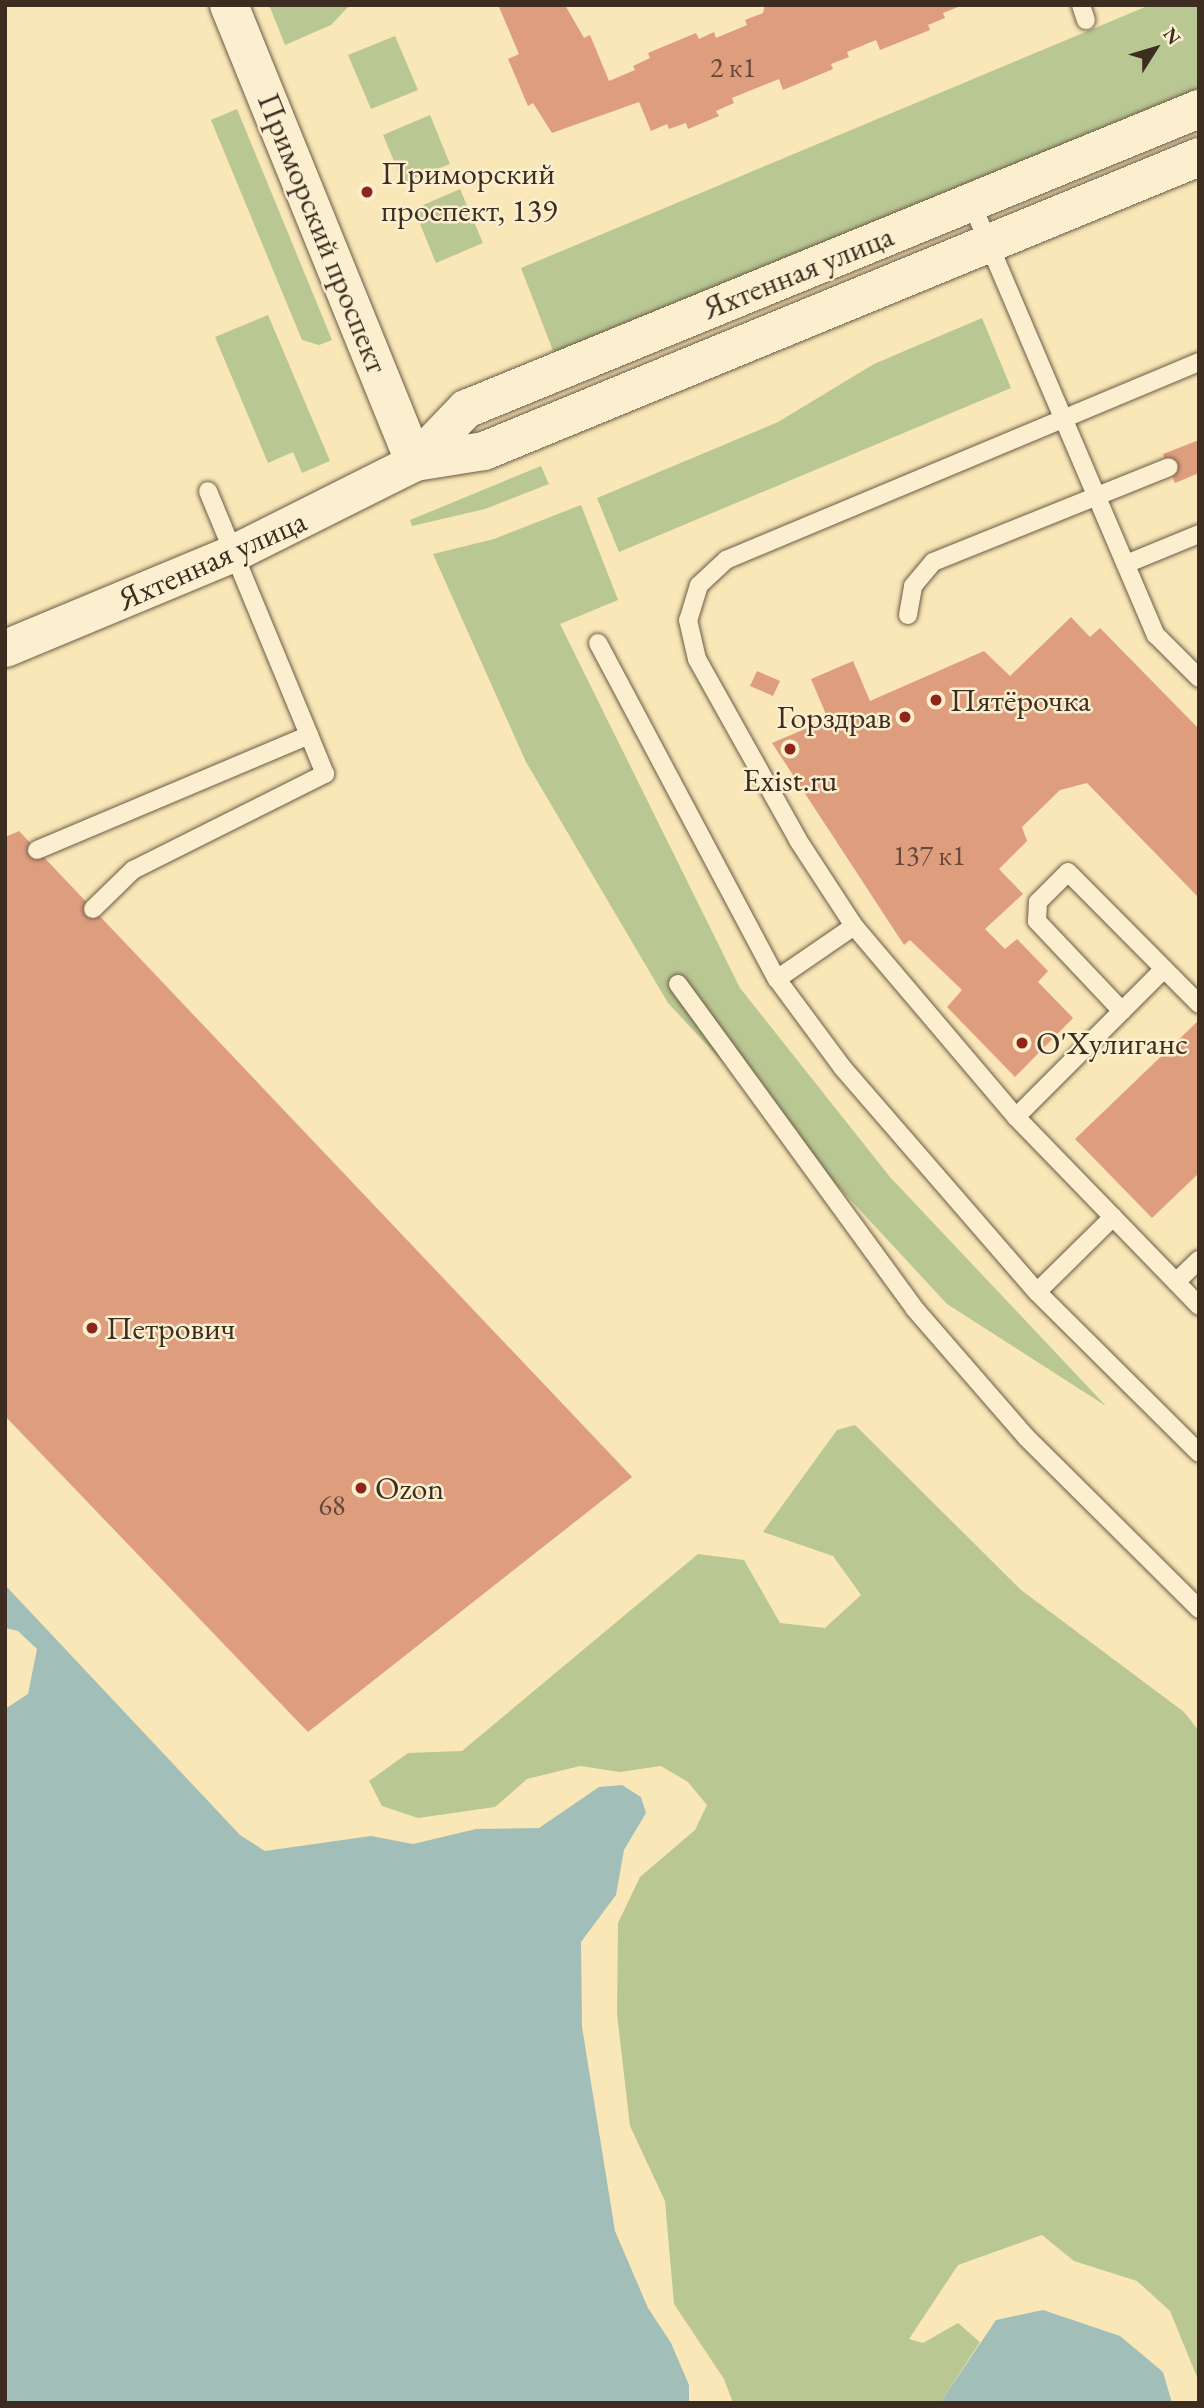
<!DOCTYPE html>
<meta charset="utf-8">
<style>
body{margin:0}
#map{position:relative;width:1204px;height:2408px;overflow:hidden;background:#f9e7b7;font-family:"EB Garamond",serif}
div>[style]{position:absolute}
.green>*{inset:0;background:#b9c792}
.water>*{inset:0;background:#a1beb8}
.building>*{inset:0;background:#de9e7e}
.roads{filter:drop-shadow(0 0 2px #6c5b46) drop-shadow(0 0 2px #6c5b46)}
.lane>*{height:18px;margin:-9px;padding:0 9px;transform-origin:9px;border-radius:9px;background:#fbefd0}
.street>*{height:37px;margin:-18.5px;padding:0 18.5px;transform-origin:18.5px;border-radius:18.5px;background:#fbefd0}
.secondary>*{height:38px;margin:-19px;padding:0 19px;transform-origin:19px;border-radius:19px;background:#fbefd0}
.dots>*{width:19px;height:19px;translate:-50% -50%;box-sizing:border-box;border:4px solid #fbefd0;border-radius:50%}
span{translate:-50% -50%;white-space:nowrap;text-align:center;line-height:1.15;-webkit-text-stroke:5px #fbefd0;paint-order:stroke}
.number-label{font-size:28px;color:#654838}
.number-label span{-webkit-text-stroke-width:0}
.poi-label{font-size:32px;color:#3d2c20}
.left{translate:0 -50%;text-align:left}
.right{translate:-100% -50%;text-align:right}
.street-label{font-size:32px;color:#3d2c20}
.frame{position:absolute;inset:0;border:7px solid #3d2c20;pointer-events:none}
.north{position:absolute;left:1120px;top:14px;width:70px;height:70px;-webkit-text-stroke:5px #fbefd0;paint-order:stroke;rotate:53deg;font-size:19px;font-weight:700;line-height:28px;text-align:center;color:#3d2c20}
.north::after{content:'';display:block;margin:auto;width:24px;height:32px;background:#3d2c20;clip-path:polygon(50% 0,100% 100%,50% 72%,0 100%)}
</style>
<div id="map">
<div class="green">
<div style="clip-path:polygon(269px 5px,350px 5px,331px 25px,285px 45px)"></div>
<div style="clip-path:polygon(1150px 5px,1199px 5px,1199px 90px,555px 356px,521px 268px)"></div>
<div style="clip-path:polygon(395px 36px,418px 90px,371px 109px,348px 55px)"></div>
<div style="clip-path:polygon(237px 109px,332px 340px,319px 345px,302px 340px,211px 120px)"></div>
<div style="clip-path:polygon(430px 115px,450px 164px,403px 183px,383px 135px)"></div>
<div style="clip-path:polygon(460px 189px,483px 243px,436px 263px,414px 209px)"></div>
<div style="clip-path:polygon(268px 315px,330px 461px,302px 473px,293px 452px,268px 463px,215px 337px)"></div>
<div style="clip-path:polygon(982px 318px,1011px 388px,619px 552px,597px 498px,778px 422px,874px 364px)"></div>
<div style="clip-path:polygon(541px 466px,549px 484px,485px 509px,412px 526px,410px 520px)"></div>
<div style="clip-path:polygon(581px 505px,618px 600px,560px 624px,740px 988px,890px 1177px,1106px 1406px,947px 1304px,668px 1003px,526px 762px,433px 554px,494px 539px)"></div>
<div style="clip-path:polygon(855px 1425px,1021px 1590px,1184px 1712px,1199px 1731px,1199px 2382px,1170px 2311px,1137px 2281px,1074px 2261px,1042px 2235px,958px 2265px,909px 2339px,923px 2343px,958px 2323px,980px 2342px,940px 2403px,733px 2403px,724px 2379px,674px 2304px,665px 2201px,630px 2126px,617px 2014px,618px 1923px,640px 1877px,695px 1830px,707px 1805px,688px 1782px,661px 1766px,620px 1772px,580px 1766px,527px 1779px,495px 1807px,418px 1818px,382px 1806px,369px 1781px,408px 1753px,462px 1751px,698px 1554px,744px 1560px,780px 1623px,825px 1628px,861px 1595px,833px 1556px,763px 1532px,837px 1430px)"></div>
</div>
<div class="water">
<div style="clip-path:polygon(5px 1585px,240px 1835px,265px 1851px,371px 1836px,413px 1844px,476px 1829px,539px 1828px,599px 1787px,622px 1785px,641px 1797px,646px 1813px,624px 1850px,616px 1895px,581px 1942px,582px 2027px,615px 2231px,648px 2308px,671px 2343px,689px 2385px,689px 2403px,5px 2403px,5px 1709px,28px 1694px,37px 1649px,18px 1631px,5px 1628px)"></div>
<div style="clip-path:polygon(1043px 2310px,1120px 2336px,1163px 2372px,1172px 2403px,940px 2403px,996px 2320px)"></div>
</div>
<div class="building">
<div style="clip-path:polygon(492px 5px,565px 5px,584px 38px,590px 35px,609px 81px,635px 70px,633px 66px,650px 58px,648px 53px,696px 33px,699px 39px,714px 32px,716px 38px,747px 25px,745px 20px,763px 13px,765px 5px,963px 5px,943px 13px,945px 18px,928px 25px,930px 30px,880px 50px,876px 40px,847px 52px,849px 57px,831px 64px,833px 69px,783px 90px,779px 79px,732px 98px,734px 103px,716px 111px,719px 116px,688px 129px,686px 123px,669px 129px,667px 124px,651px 131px,639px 102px,552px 133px,533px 103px,528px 106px,508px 59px,519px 54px,499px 7px)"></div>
<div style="clip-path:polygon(1199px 440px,1199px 473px,1175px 483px,1163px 454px)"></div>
<div style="clip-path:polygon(1071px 617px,1090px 637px,1100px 628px,1199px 729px,1199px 898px,1087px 783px,1060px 790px,1022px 827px,1027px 841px,999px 869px,1023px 894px,985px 929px,1005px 949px,1017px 939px,1048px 971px,1038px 982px,1073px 1018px,1015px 1077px,947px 1007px,962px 990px,910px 940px,904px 945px,772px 743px,828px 719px,811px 679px,853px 661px,870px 701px,984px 651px,1010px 676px)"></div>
<div style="clip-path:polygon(757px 671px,780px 681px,773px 696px,750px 686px)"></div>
<div style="clip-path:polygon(19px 831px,632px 1477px,308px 1732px,5px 1416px,5px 837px)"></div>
<div style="clip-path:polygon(1199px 1020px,1199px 1173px,1152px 1218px,1075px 1139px)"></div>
</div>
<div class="roads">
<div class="lane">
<div style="left:1081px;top:5px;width:16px;rotate:72deg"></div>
<div style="left:971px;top:202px;width:471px;rotate:66.9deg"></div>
<div style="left:1156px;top:635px;width:61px;rotate:45deg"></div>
<div style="left:1199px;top:362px;width:513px;rotate:157.29deg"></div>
<div style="left:726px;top:560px;width:37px;rotate:137deg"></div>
<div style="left:699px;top:585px;width:37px;rotate:107deg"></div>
<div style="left:688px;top:620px;width:40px;rotate:77deg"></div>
<div style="left:697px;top:659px;width:207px;rotate:60.8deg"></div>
<div style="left:798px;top:840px;width:103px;rotate:56.9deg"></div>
<div style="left:854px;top:926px;width:250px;rotate:49.7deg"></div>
<div style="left:1016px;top:1117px;width:263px;rotate:45.9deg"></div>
<div style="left:1126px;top:564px;width:79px;rotate:-22.3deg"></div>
<div style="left:908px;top:615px;width:29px;rotate:-80deg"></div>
<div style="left:913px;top:586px;width:31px;rotate:-50deg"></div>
<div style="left:933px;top:562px;width:254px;rotate:-21.9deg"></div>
<div style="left:598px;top:643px;width:381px;rotate:62deg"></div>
<div style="left:777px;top:979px;width:109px;rotate:53.5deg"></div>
<div style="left:842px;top:1067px;width:298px;rotate:49.1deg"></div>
<div style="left:1037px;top:1292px;width:228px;rotate:44.8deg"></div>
<div style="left:37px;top:850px;width:295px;rotate:-22.9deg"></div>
<div style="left:309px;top:735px;width:264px;rotate:-112.5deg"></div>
<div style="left:93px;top:909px;width:56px;rotate:-44.3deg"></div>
<div style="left:133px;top:870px;width:215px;rotate:-26.6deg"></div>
<div style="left:325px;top:774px;width:42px;rotate:-112.3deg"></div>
<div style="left:777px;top:979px;width:93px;rotate:-34.5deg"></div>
<div style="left:678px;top:984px;width:401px;rotate:53.9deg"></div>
<div style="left:914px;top:1308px;width:171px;rotate:49deg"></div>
<div style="left:1026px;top:1437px;width:244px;rotate:44.8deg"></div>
<div style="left:1122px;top:1011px;width:124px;rotate:-133.4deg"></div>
<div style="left:1037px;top:921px;width:19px;rotate:-87deg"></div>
<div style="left:1038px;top:902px;width:42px;rotate:-45deg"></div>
<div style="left:1068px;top:872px;width:186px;rotate:45.2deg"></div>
<div style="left:1016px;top:1117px;width:209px;rotate:-45deg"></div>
<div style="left:1176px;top:1282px;width:32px;rotate:-44deg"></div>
<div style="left:1037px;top:1292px;width:107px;rotate:-44.6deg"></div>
</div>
<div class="street">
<div style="left:5px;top:648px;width:247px;rotate:-22.6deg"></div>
<div style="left:233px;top:553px;width:203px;rotate:-26.6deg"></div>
</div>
<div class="secondary">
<div style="left:229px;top:5px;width:493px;rotate:67.9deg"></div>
<div style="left:415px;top:462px;width:74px;rotate:-46.1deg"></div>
<div style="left:466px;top:409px;width:792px;rotate:-22.26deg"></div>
<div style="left:415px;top:462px;width:70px;rotate:-9.1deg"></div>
<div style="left:484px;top:451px;width:773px;rotate:-22.35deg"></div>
</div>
</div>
<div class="dots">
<div style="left:367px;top:192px;background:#8f2418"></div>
<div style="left:936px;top:700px;background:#8f2418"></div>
<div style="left:905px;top:717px;background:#8f2418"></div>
<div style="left:790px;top:749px;background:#8f2418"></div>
<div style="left:1022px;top:1043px;background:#8f2418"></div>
<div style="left:92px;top:1328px;background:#8f2418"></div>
<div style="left:361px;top:1488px;background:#8f2418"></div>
</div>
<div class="number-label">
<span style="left:733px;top:67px">2 к1</span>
<span style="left:929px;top:855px">137 к1</span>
<span style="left:332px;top:1505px">68</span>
</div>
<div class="poi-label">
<span class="left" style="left:381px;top:192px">Приморский<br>проспект, 139</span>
<span class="left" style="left:950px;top:700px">Пятёрочка</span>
<span class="right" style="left:891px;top:717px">Горздрав</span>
<span style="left:790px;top:780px">Exist.ru</span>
<span class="left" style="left:1036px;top:1043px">О'Хулиганс</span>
<span class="left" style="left:106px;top:1328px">Петрович</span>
<span class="left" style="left:375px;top:1488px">Ozon</span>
</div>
<div class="street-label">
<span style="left:323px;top:233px;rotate:68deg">Приморский проспект</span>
<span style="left:798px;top:272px;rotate:-22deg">Яхтенная улица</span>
<span style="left:212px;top:560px;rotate:-24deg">Яхтенная улица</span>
</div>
<div class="frame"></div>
<div class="north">N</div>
</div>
